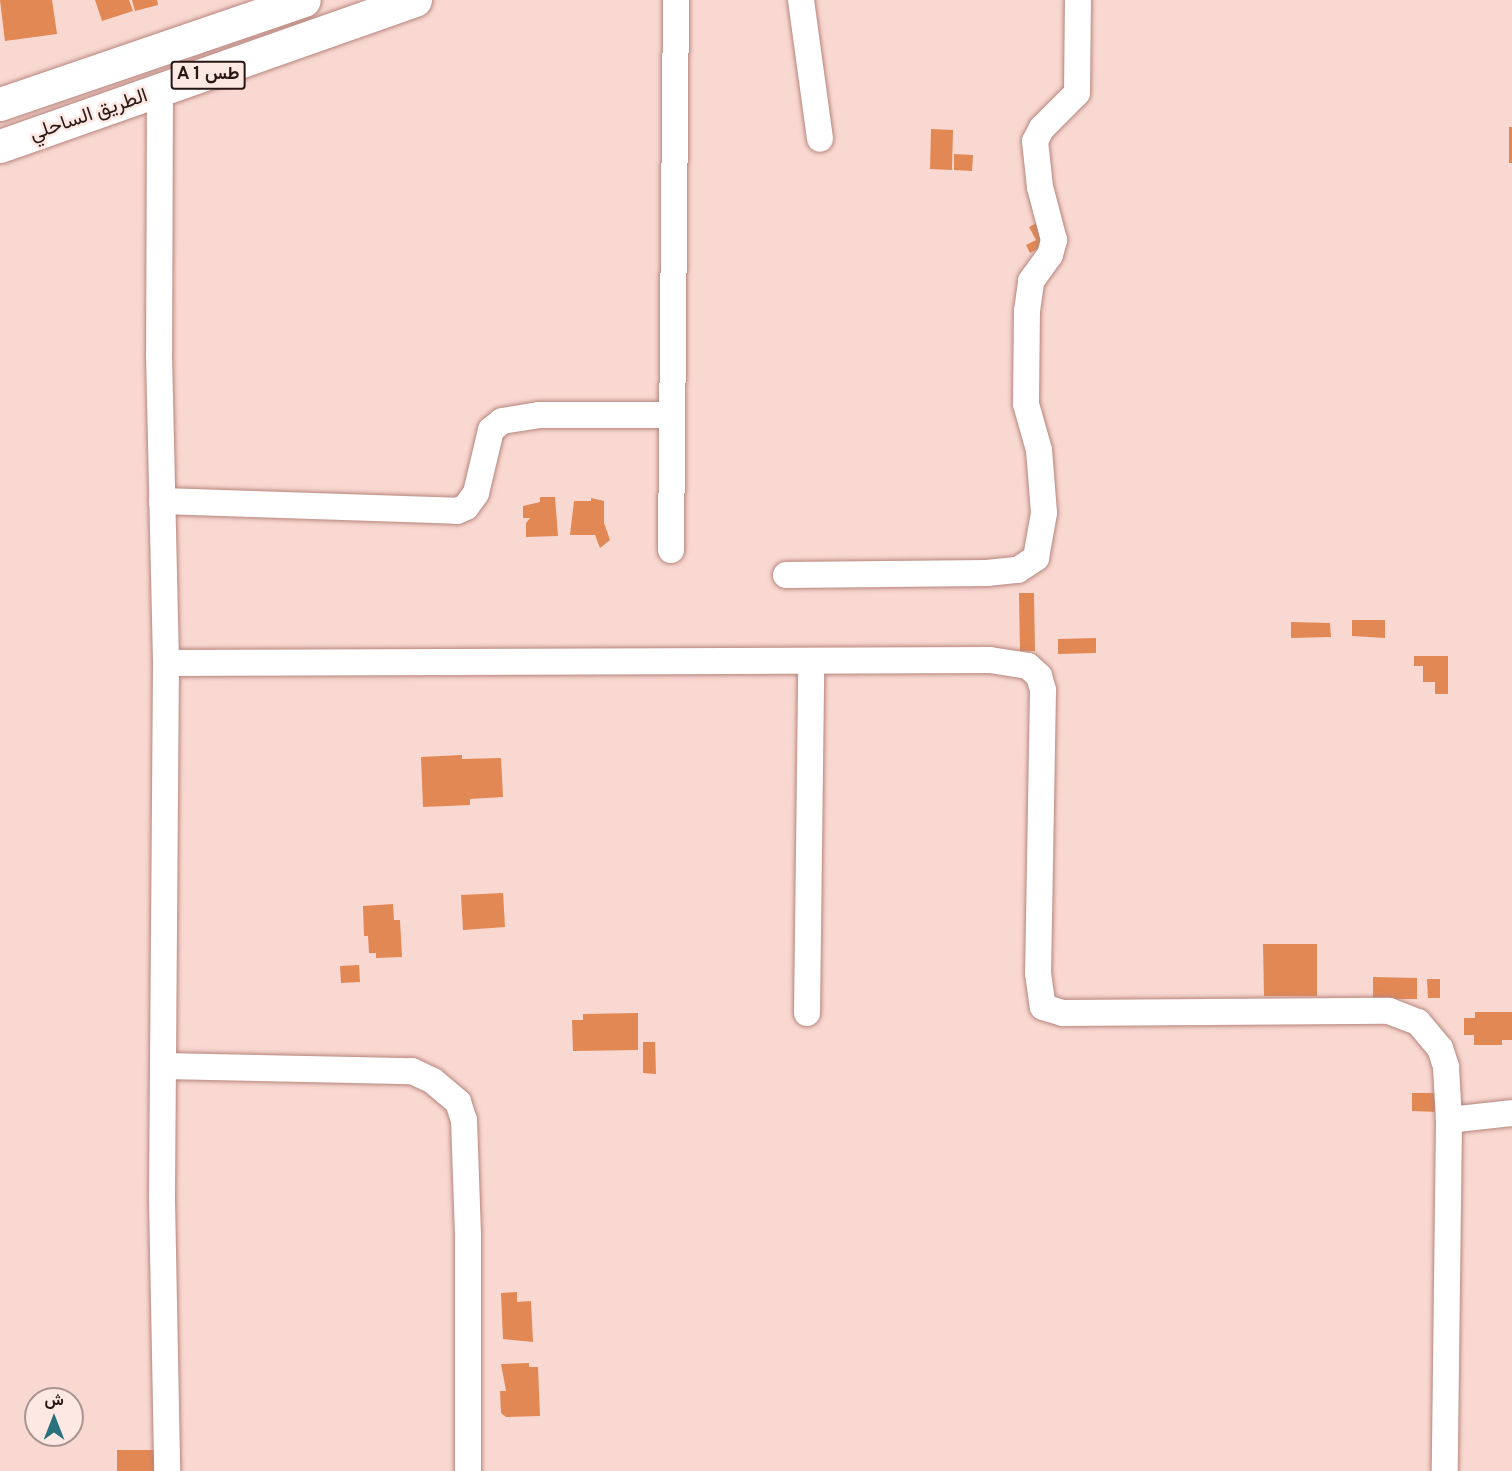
<!DOCTYPE html>
<meta charset="utf-8">
<style>
body{margin:0}
#map{position:relative;width:1512px;height:1471px;overflow:hidden;background:#f9d8d2;font-family:Overpass,Vazirmatn,sans-serif}
div>[style]{position:absolute}
.building>*{inset:0;background:#e18855}
.roads{filter:drop-shadow(0 0 2px #b6857c) drop-shadow(0 0 2px #b6857c)}
.minor>*{height:26px;margin:-13px;padding:0 13px;transform-origin:13px;border-radius:13px;background:#fff}
.highway>*{height:33px;margin:-16.5px;padding:0 16.5px;transform-origin:16.5px;border-radius:16.5px;background:#fff}
span{translate:-50% -50%;white-space:nowrap;text-align:center;line-height:1.15;-webkit-text-stroke:5px #fee8e4;paint-order:stroke}
.shield-label span{padding:2px 4px;background:#fee8e4;border:2px solid;border-radius:4px;-webkit-text-stroke-width:0}
.shield-label{font-size:18px;color:#281613;font-weight:700}
.street-label{font-size:20px;color:#281613}
.north{position:absolute;left:24px;top:1387px;width:60px;height:60px;box-sizing:border-box;background:#fee8e4;border:2px solid #a89490;border-radius:50%;rotate:0deg;font-size:16px;font-weight:700;line-height:24px;text-align:center;color:#281613}
.north::after{content:'';display:block;margin:auto;width:21px;height:27px;background:#29717c;clip-path:polygon(50% 0,100% 100%,50% 72%,0 100%)}
</style>
<div id="map">
<div class="building">
<div style="clip-path:polygon(0 0,52px 0,57px 34px,5px 41px)"></div>
<div style="clip-path:polygon(95px 0,129px 0,133px 11px,102px 21px)"></div>
<div style="clip-path:polygon(132px 0,157px 0,158px 5px,135px 11px)"></div>
<div style="clip-path:polygon(1509px 127px,1512px 127px,1512px 163px,1509px 163px)"></div>
<div style="clip-path:polygon(931px 129px,953px 130px,952px 170px,930px 169px)"></div>
<div style="clip-path:polygon(954px 154px,973px 155px,972px 171px,954px 170px)"></div>
<div style="clip-path:polygon(1042px 220px,1054px 240px,1030px 253px,1026px 245px,1036px 240px,1029px 227px)"></div>
<div style="clip-path:polygon(540px 497px,555px 497px,558px 536px,526px 537px,526px 523px,530px 518px,523px 518px,523px 506px,540px 502px)"></div>
<div style="clip-path:polygon(591px 498px,604px 501px,604px 523px,610px 540px,600px 548px,595px 535px,570px 535px,574px 501px,591px 501px)"></div>
<div style="clip-path:polygon(1019px 593px,1034px 593px,1035px 651px,1020px 651px)"></div>
<div style="clip-path:polygon(1352px 620px,1385px 620px,1385px 638px,1352px 636px)"></div>
<div style="clip-path:polygon(1291px 622px,1330px 623px,1331px 637px,1291px 638px)"></div>
<div style="clip-path:polygon(1096px 638px,1096px 653px,1058px 654px,1058px 639px)"></div>
<div style="clip-path:polygon(1414px 656px,1448px 656px,1448px 694px,1435px 694px,1435px 682px,1423px 682px,1423px 666px,1414px 666px)"></div>
<div style="clip-path:polygon(462px 755px,462px 759px,501px 758px,503px 797px,470px 799px,470px 805px,423px 807px,421px 757px)"></div>
<div style="clip-path:polygon(503px 893px,505px 927px,463px 930px,461px 895px)"></div>
<div style="clip-path:polygon(393px 904px,394px 920px,400px 920px,402px 957px,376px 958px,376px 953px,369px 953px,368px 936px,364px 936px,363px 906px)"></div>
<div style="clip-path:polygon(1263px 944px,1317px 944px,1317px 996px,1264px 996px)"></div>
<div style="clip-path:polygon(359px 965px,360px 982px,341px 983px,340px 966px)"></div>
<div style="clip-path:polygon(1373px 977px,1417px 978px,1417px 999px,1373px 999px)"></div>
<div style="clip-path:polygon(1427px 979px,1440px 979px,1440px 998px,1428px 998px)"></div>
<div style="clip-path:polygon(1475px 1012px,1512px 1012px,1512px 1040px,1502px 1040px,1502px 1045px,1474px 1045px,1474px 1035px,1464px 1035px,1464px 1018px,1475px 1018px)"></div>
<div style="clip-path:polygon(638px 1013px,638px 1050px,573px 1051px,572px 1020px,583px 1020px,583px 1014px)"></div>
<div style="clip-path:polygon(643px 1042px,655px 1042px,656px 1074px,643px 1073px)"></div>
<div style="clip-path:polygon(1412px 1093px,1439px 1093px,1438px 1112px,1412px 1111px)"></div>
<div style="clip-path:polygon(517px 1292px,517px 1302px,531px 1301px,533px 1342px,503px 1339px,501px 1293px)"></div>
<div style="clip-path:polygon(529px 1363px,529px 1367px,538px 1367px,540px 1416px,506px 1417px,501px 1413px,500px 1391px,506px 1391px,501px 1364px)"></div>
<div style="clip-path:polygon(117px 1450px,163px 1450px,163px 1471px,117px 1471px)"></div>
</div>
<div class="roads">
<div class="minor">
<div style="left:801px;top:0;width:140px;rotate:82.2deg"></div>
<div style="left:160px;top:92px;width:262px;rotate:90.2deg"></div>
<div style="left:159px;top:354px;width:309px;rotate:88.7deg"></div>
<div style="left:166px;top:663px;width:536px;rotate:90.43deg"></div>
<div style="left:162px;top:1199px;width:272px;rotate:88.9deg"></div>
<div style="left:162px;top:501px;width:295px;rotate:1.9deg"></div>
<div style="left:457px;top:511px;width:10px;rotate:-24deg"></div>
<div style="left:466px;top:507px;width:17px;rotate:-54deg"></div>
<div style="left:476px;top:493px;width:65px;rotate:-76.6deg"></div>
<div style="left:491px;top:430px;width:14px;rotate:-39deg"></div>
<div style="left:502px;top:421px;width:37px;rotate:-9deg"></div>
<div style="left:539px;top:415px;width:131px"></div>
<div style="left:671px;top:550px;width:550px;rotate:-89.48deg"></div>
<div style="left:786px;top:575px;width:201px;rotate:-0.6deg"></div>
<div style="left:987px;top:573px;width:31px;rotate:-6deg"></div>
<div style="left:1018px;top:570px;width:22px;rotate:-34deg"></div>
<div style="left:1036px;top:558px;width:46px;rotate:-79.9deg"></div>
<div style="left:1044px;top:513px;width:63px;rotate:-94.5deg"></div>
<div style="left:1039px;top:450px;width:48px;rotate:-105.8deg"></div>
<div style="left:1026px;top:404px;width:93px;rotate:-89.4deg"></div>
<div style="left:1027px;top:311px;width:30px;rotate:-82deg"></div>
<div style="left:1031px;top:281px;width:32px;rotate:-54deg"></div>
<div style="left:1050px;top:255px;width:16px;rotate:-75deg"></div>
<div style="left:1054px;top:240px;width:55px;rotate:-104.8deg"></div>
<div style="left:1040px;top:187px;width:46px;rotate:-96.2deg"></div>
<div style="left:1035px;top:141px;width:15px;rotate:-62deg"></div>
<div style="left:1042px;top:128px;width:49px;rotate:-45deg"></div>
<div style="left:1077px;top:93px;width:93px;rotate:-89.4deg"></div>
<div style="left:166px;top:663px;width:824px;rotate:-0.21deg"></div>
<div style="left:990px;top:660px;width:38px;rotate:9deg"></div>
<div style="left:1028px;top:666px;width:15px;rotate:42deg"></div>
<div style="left:1039px;top:676px;width:15px;rotate:74deg"></div>
<div style="left:1043px;top:690px;width:283px;rotate:91deg"></div>
<div style="left:1038px;top:973px;width:34px;rotate:82deg"></div>
<div style="left:1043px;top:1007px;width:21px;rotate:17deg"></div>
<div style="left:1063px;top:1013px;width:326px;rotate:-0.4deg"></div>
<div style="left:1389px;top:1011px;width:31px;rotate:21deg"></div>
<div style="left:1418px;top:1022px;width:34px;rotate:50deg"></div>
<div style="left:1440px;top:1048px;width:20px;rotate:72deg"></div>
<div style="left:1446px;top:1067px;width:53px;rotate:86.8deg"></div>
<div style="left:1449px;top:1120px;width:351px;rotate:90.7deg"></div>
<div style="left:807px;top:1013px;width:350px;rotate:-89.3deg"></div>
<div style="left:164px;top:1066px;width:248px;rotate:1.2deg"></div>
<div style="left:412px;top:1071px;width:23px;rotate:25deg"></div>
<div style="left:433px;top:1081px;width:33px;rotate:40deg"></div>
<div style="left:458px;top:1102px;width:19px;rotate:72deg"></div>
<div style="left:464px;top:1120px;width:115px;rotate:88deg"></div>
<div style="left:468px;top:1235px;width:236px;rotate:90deg"></div>
<div style="left:1449px;top:1120px;width:63px;rotate:-6.3deg"></div>
</div>
<div class="highway">
<div style="left:0;top:104px;width:321px;rotate:-18.9deg"></div>
<div style="left:0;top:146px;width:440px;rotate:-19.4deg"></div>
</div>
</div>
<div class="shield-label">
<span style="left:208px;top:75px">A 1 طس</span>
</div>
<div class="street-label">
<span style="left:89px;top:116px;rotate:-19deg">الطريق الساحلي</span>
</div>
<div class="north">ش</div>
</div>
